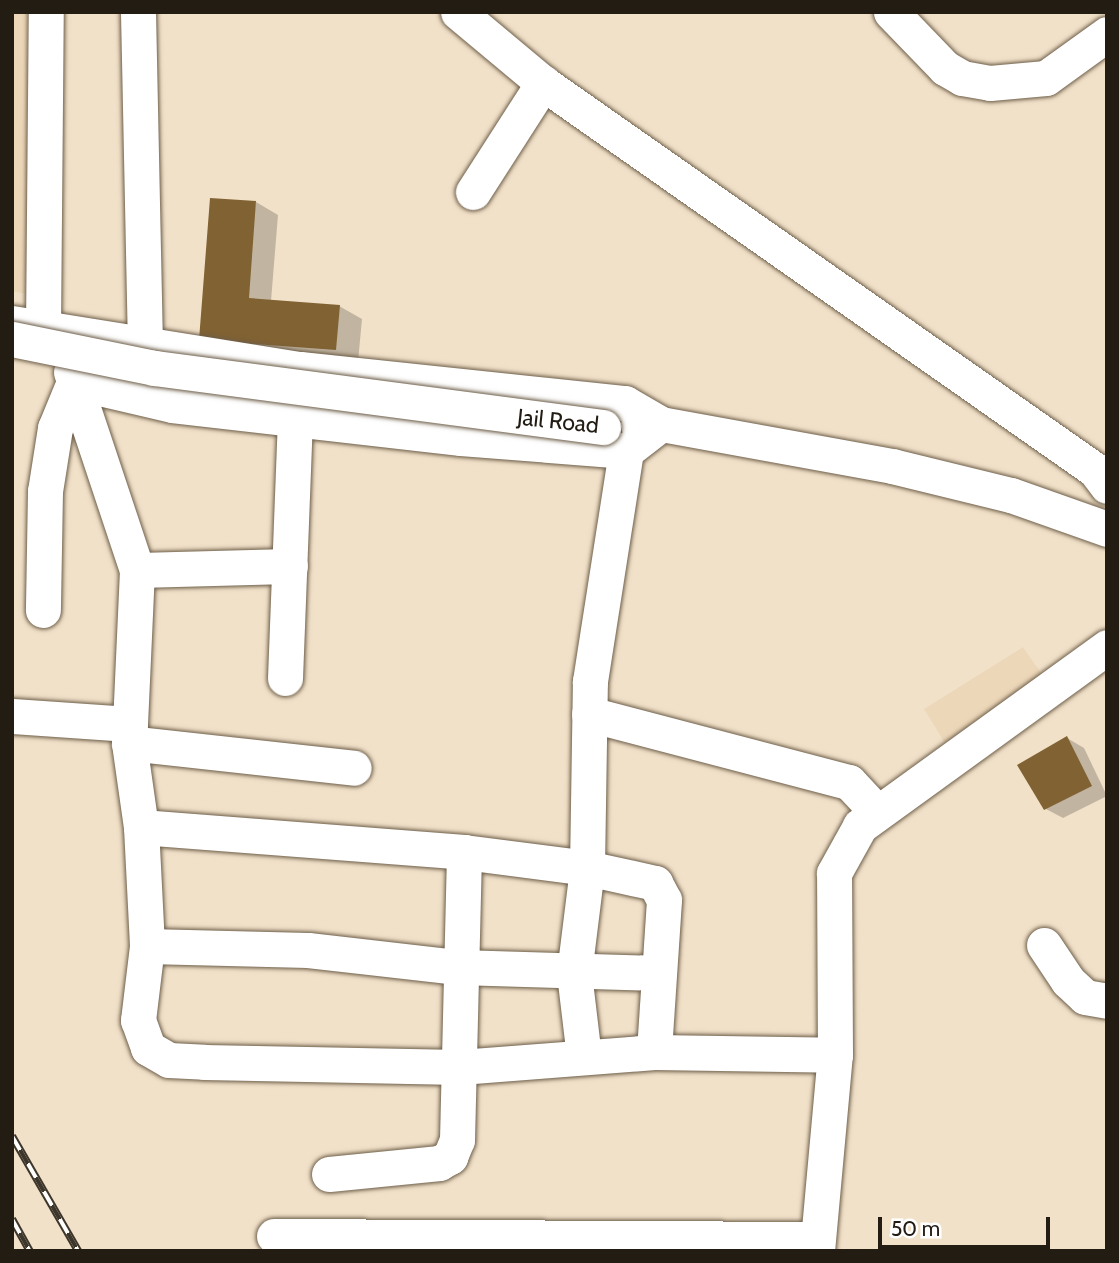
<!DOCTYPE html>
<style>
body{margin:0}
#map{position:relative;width:1119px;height:1263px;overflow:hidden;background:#f2e1c9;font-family:Cabin,sans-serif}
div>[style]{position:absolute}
.built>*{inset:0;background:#edd7b9}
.shadow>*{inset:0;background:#0003}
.building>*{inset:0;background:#816233}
.roads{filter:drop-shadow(0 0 2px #6d5e49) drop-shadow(0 0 2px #6d5e49)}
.minor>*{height:35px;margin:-17.5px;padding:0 17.5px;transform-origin:17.5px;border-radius:17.5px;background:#fff}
.rail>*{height:8px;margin-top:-4px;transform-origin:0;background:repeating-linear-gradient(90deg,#fff 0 16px,#3d362b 0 32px);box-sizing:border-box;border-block:2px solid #3d362b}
.bridges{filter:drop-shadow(0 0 2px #6d5e49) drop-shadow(0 0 2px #6d5e49)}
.minor-bridge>*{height:35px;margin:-17.5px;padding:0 17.5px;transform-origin:17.5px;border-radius:17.5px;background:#fff}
span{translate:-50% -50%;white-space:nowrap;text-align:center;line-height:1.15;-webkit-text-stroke:7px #fff;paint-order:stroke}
.street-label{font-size:23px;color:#221c13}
.frame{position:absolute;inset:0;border:14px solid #221c13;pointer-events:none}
.scale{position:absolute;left:878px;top:1217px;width:172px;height:32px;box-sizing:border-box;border:4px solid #221c13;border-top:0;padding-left:9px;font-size:21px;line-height:24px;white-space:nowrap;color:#221c13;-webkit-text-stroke:5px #fff;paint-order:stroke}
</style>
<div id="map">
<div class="built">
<div style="clip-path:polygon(12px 12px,27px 12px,27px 294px,12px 291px)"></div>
<div style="clip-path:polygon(1023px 647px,1050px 686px,946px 745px,924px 709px)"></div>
</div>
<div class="shadow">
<div style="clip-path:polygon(256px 202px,278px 215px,271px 301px,339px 306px,362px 319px,358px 362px,224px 352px)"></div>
<div style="clip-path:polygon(1067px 738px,1084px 748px,1107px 796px,1063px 818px,1046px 809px)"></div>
</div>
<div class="building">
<div style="clip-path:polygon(210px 198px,256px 201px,249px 298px,340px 305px,336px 350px,199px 340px)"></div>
<div style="clip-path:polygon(1067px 736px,1092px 786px,1044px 810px,1017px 765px)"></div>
</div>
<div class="roads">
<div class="minor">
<div style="left:138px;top:12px;width:334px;rotate:88.8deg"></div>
<div style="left:458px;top:12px;width:111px;rotate:39.9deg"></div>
<div style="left:543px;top:83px;width:674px;rotate:35.03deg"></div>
<div style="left:1095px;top:470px;width:20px;rotate:53deg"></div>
<div style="left:891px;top:12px;width:78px;rotate:46deg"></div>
<div style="left:945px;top:68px;width:20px;rotate:30deg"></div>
<div style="left:962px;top:78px;width:28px;rotate:10deg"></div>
<div style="left:990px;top:83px;width:56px;rotate:-5.1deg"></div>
<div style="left:1046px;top:78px;width:75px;rotate:-35.8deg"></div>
<div style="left:473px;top:192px;width:130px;rotate:-57.3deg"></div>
<div style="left:12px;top:323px;width:292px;rotate:9.1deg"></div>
<div style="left:300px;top:369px;width:327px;rotate:6deg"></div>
<div style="left:625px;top:403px;width:42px;rotate:30.3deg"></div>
<div style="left:661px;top:424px;width:44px;rotate:142.4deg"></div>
<div style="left:626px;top:451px;width:166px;rotate:-175.5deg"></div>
<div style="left:461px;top:438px;width:291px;rotate:-173.5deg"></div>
<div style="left:172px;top:405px;width:101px;rotate:-166.8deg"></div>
<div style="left:74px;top:382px;width:50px;rotate:112.4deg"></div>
<div style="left:55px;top:428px;width:64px;rotate:99deg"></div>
<div style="left:45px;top:491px;width:119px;rotate:91deg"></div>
<div style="left:43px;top:329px;width:317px;rotate:-89.5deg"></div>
<div style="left:71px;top:372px;width:209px;rotate:71.6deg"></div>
<div style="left:137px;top:570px;width:173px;rotate:92.6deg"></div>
<div style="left:129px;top:743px;width:85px;rotate:81.9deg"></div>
<div style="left:141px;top:827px;width:119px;rotate:87.1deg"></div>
<div style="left:147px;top:946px;width:75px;rotate:96.9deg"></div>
<div style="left:138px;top:1020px;width:30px;rotate:70deg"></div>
<div style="left:148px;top:1048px;width:24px;rotate:30deg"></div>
<div style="left:169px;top:1060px;width:35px;rotate:3deg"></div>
<div style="left:204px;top:1062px;width:256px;rotate:1.1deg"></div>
<div style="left:460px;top:1067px;width:195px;rotate:-4.4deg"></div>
<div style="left:654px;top:1052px;width:181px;rotate:0.9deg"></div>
<div style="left:638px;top:425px;width:23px;rotate:-2deg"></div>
<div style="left:661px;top:424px;width:235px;rotate:10.3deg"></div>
<div style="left:892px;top:466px;width:122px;rotate:13.7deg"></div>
<div style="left:1011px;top:495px;width:102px;rotate:19.5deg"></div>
<div style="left:137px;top:570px;width:153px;rotate:-1.5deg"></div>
<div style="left:285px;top:678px;width:260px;rotate:-87.8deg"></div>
<div style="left:589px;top:714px;width:269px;rotate:14.7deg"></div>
<div style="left:849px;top:782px;width:42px;rotate:46.9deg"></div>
<div style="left:12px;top:716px;width:118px;rotate:3.9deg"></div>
<div style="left:129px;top:743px;width:226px;rotate:6.3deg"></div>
<div style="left:141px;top:827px;width:324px;rotate:4.4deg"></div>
<div style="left:464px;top:852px;width:124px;rotate:7.4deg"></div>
<div style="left:587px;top:868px;width:70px;rotate:12.4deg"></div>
<div style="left:655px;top:883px;width:19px;rotate:62deg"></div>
<div style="left:664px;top:900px;width:152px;rotate:93.8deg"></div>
<div style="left:1044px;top:945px;width:43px;rotate:56.3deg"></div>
<div style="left:1068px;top:981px;width:23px;rotate:43deg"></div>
<div style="left:1085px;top:997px;width:22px;rotate:10deg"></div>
<div style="left:147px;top:946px;width:161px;rotate:1.4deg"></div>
<div style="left:308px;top:950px;width:151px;rotate:6.5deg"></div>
<div style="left:458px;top:967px;width:201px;rotate:1.7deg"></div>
<div style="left:584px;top:1057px;width:85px;rotate:-96.8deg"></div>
<div style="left:574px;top:973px;width:106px;rotate:-82.9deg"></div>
<div style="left:587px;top:868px;width:187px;rotate:-89.1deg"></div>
<div style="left:590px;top:681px;width:233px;rotate:-81.1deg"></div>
<div style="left:329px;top:1174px;width:111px;rotate:-5.7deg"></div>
<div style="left:439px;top:1163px;width:13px;rotate:-29deg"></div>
<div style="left:450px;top:1157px;width:18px;rotate:-68deg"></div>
<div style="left:457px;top:1140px;width:288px;rotate:-88.6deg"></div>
<div style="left:274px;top:1236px;width:543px;rotate:0.32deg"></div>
<div style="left:817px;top:1251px;width:197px;rotate:-84.8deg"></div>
<div style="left:835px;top:1055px;width:182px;rotate:-90.3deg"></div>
<div style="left:834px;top:873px;width:54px;rotate:-61deg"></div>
<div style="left:860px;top:826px;width:305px;rotate:-35.9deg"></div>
</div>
</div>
<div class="rail">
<div style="left:12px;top:1136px;width:133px;rotate:60.1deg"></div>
<div style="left:12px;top:1219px;width:37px;rotate:61deg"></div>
</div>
<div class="bridges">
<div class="minor-bridge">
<div style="left:12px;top:339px;width:145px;rotate:11.5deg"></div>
<div style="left:154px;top:368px;width:453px;rotate:7.5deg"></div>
</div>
</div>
<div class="street-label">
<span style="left:558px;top:421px;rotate:6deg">Jail Road</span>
</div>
<div class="frame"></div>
<div class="scale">50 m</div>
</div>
